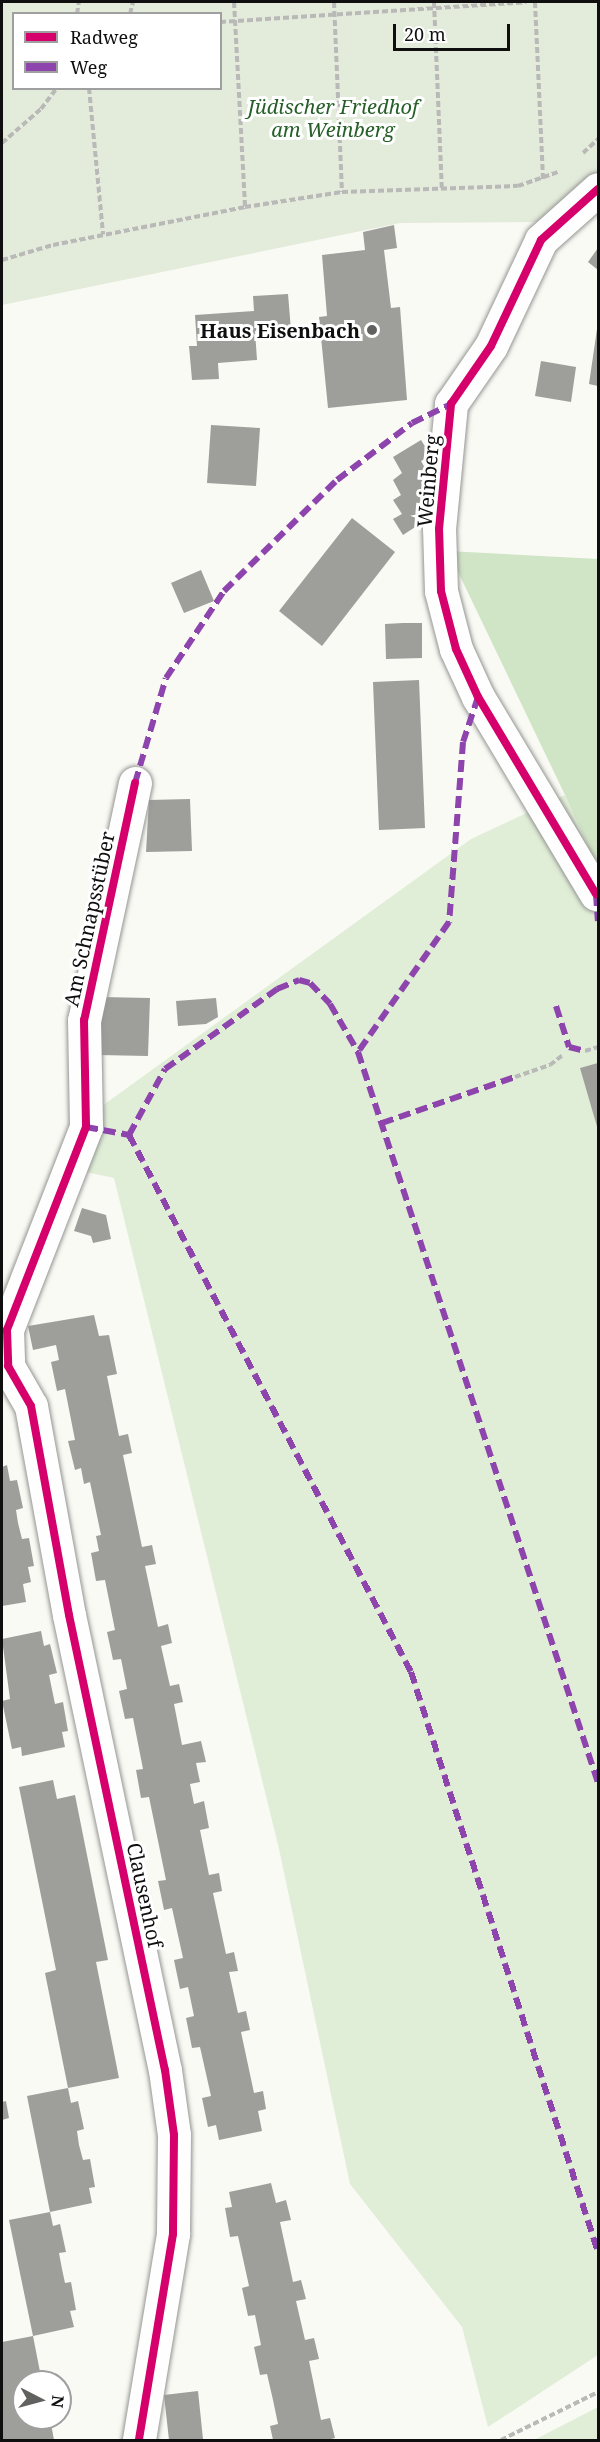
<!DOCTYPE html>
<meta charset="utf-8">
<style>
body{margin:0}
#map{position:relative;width:600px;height:2442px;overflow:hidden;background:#fafaf5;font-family:"Noto Serif",serif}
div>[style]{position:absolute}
.green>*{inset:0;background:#e0eed7}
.forest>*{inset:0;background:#d0e5c6}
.cemetery>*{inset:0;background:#e3ebdb}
.building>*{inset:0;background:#9e9e9a}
.path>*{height:4px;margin-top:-2px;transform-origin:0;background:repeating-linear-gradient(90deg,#b9b9b8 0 6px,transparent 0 9px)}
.roads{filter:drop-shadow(0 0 2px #959593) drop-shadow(0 0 2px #959593)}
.minor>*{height:33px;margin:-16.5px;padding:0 16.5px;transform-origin:16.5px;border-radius:16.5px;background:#fefefe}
.quiet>*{height:6px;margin-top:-3px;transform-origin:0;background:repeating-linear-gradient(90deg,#8e44ad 0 12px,transparent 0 18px)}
.cycleway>*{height:8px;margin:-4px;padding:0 4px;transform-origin:4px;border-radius:4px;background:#d6006c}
.dots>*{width:16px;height:16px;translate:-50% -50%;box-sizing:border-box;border:3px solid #fff;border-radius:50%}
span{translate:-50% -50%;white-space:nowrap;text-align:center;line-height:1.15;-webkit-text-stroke:6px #fff;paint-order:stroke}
.park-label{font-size:20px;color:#265f27;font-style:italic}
.poi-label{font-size:20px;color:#0f0f0f;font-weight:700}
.right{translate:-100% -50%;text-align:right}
.street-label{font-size:20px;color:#0f0f0f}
.frame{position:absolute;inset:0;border:3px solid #0f0f0f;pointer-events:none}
.legend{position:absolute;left:12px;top:12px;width:210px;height:78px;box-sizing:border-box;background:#fff;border:2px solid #9f9f9f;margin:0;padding:8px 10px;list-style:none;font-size:18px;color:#0f0f0f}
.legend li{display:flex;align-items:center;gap:12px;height:30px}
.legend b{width:30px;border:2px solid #9f9f9f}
.north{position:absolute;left:12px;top:2370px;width:60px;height:60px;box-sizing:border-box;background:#fff;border:2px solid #9f9f9f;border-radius:50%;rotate:96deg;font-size:16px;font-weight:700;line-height:24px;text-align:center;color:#0f0f0f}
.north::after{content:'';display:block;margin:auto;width:21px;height:27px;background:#616160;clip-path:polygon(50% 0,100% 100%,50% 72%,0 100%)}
.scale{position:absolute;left:393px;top:24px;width:117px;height:27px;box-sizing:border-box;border:3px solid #0f0f0f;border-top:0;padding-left:8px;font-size:18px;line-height:21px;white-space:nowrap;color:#0f0f0f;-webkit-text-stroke:4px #fff;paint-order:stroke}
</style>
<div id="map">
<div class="green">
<div style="clip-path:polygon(565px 795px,598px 869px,598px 2355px,488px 2427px,462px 2327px,350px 2184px,279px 1849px,114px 1178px,81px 1171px,102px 1106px,471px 839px)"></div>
<div style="clip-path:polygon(598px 2407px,598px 2440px,534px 2440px)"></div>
</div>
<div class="forest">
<div style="clip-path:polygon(448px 551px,598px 559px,598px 869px,565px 795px)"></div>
</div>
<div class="cemetery">
<div style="clip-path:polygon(evenodd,2px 2px,598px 2px,598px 171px,541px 222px,400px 223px,2px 305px,2px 2px,14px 14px,220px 14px,220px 88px,14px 88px,14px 14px)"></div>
</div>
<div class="building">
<div style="clip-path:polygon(394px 225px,397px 248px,384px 250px,391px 308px,400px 307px,407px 400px,328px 408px,319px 317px,327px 316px,322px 255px,365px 250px,363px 232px)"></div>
<div style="clip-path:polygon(598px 248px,598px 270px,588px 262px)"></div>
<div style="clip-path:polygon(288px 294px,291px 330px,255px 331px,257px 360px,218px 363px,219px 379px,192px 380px,189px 346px,197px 346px,195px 315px,254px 311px,253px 296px)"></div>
<div style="clip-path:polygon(597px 329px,598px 329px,598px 386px,589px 384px)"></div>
<div style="clip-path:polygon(541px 361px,576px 367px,571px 402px,535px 396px)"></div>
<div style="clip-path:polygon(211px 425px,260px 428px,256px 486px,207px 483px)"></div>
<div style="clip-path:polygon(421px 440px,431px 456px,421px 461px,430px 477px,421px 482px,429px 496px,419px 503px,429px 518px,403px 535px,393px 519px,402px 514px,393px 500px,401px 495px,393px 480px,402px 473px,393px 457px)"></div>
<div style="clip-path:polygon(352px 518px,395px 552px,322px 646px,279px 611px)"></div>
<div style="clip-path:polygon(201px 570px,214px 601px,184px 613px,171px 583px)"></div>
<div style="clip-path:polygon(403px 623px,422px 623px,422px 658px,386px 659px,385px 624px)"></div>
<div style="clip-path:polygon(419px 680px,425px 828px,379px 830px,373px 682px)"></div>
<div style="clip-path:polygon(190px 799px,192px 851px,146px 852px,149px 800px)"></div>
<div style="clip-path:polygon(101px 997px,150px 998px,148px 1056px,99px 1055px)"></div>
<div style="clip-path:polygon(216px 998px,218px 1017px,206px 1024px,178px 1026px,176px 1001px)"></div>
<div style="clip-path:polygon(598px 1063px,598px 1130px,580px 1068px)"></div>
<div style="clip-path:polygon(82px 1208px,106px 1215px,111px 1239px,93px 1243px,91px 1236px,74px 1231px)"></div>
<div style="clip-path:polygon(94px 1315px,99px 1336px,109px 1335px,117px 1374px,107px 1376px,119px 1436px,128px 1434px,132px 1453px,123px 1455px,142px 1547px,152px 1545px,156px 1564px,145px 1566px,158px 1627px,168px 1624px,172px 1643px,161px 1646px,170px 1686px,179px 1684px,183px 1702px,174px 1704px,182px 1745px,201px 1741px,206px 1762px,196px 1763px,200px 1782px,190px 1784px,194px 1804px,204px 1801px,209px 1828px,200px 1830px,209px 1875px,219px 1873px,222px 1891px,213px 1893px,226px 1954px,234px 1952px,238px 1971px,229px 1972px,238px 2013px,246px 2011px,250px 2030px,241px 2032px,254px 2093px,263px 2091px,266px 2109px,258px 2111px,262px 2131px,219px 2140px,216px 2125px,208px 2127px,202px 2098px,211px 2096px,200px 2047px,192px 2048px,186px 2018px,194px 2016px,188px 1987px,180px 1989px,174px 1960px,183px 1958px,172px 1908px,164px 1910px,158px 1881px,166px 1880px,149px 1797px,141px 1798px,136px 1770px,143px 1769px,133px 1718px,125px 1719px,119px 1691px,127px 1689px,121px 1659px,113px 1660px,107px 1632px,115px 1630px,105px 1580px,96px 1581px,91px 1553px,99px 1551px,96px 1536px,101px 1535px,90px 1482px,84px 1484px,81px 1468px,75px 1470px,68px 1441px,75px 1440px,65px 1389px,57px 1391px,51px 1362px,59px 1360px,56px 1345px,33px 1350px,28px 1326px)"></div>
<div style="clip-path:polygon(7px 1465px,10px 1481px,17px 1480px,23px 1508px,16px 1510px,18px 1523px,22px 1539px,29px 1538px,34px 1566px,28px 1567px,31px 1582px,23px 1584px,26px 1602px,2px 1606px,2px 1467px)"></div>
<div style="clip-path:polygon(41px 1631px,44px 1646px,50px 1644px,57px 1673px,49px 1675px,55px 1704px,63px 1702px,68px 1731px,62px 1732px,65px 1747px,22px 1756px,21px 1747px,12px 1749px,2px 1701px,10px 1699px,2px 1639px)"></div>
<div style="clip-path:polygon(53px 1780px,57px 1799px,75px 1795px,108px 1960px,96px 1962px,119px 2078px,68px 2088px,45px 1973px,56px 1970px,19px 1787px)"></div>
<div style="clip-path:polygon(68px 2088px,71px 2103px,78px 2101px,84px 2129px,77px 2131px,79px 2145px,83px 2160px,90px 2159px,95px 2187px,89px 2188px,92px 2203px,50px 2212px,27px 2096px)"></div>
<div style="clip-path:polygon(6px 2101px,9px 2118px,2px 2120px,2px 2102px)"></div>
<div style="clip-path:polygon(271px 2183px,276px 2203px,286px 2200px,291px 2220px,280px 2222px,293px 2282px,301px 2280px,306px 2299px,296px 2301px,305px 2340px,314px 2338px,319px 2359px,309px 2361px,321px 2420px,330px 2418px,335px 2438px,327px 2440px,273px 2440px,270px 2426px,278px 2424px,273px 2400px,267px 2374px,260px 2375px,254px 2347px,261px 2345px,255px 2315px,248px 2316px,242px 2288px,249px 2286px,238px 2236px,230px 2237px,225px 2208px,232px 2207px,229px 2192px)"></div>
<div style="clip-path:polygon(50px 2212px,53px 2226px,60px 2224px,66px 2252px,59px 2253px,62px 2269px,65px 2283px,71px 2282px,76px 2310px,70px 2311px,74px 2327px,33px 2336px,42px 2382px,24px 2382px,24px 2418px,50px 2418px,54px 2440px,3px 2440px,2px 2342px,33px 2336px,9px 2220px)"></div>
<div style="clip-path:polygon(198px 2391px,203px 2439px,211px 2440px,169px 2440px,164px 2395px)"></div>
</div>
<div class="path">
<div style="left:234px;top:2px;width:205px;rotate:86.9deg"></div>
<div style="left:334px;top:2px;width:190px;rotate:87.6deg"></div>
<div style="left:434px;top:2px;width:187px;rotate:87.6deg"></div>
<div style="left:535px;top:2px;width:178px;rotate:87.4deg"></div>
<div style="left:77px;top:14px;width:12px;rotate:-81deg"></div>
<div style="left:130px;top:14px;width:12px;rotate:-76deg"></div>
<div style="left:220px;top:22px;width:307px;rotate:-3.7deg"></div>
<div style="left:89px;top:88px;width:147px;rotate:84.5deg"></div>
<div style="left:2px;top:143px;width:52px;rotate:-41.1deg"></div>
<div style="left:41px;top:109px;width:26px;rotate:-53deg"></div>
<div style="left:583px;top:153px;width:21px;rotate:-43deg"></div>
<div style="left:2px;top:260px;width:53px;rotate:-16.4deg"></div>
<div style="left:53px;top:245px;width:196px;rotate:-11.2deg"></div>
<div style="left:245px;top:207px;width:98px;rotate:-8.8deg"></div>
<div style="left:342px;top:192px;width:176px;rotate:-2deg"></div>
<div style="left:518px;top:186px;width:42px;rotate:-19.3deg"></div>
<div style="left:585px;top:1051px;width:14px;rotate:-17deg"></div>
<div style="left:515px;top:1077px;width:37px;rotate:-19deg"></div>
<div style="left:550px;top:1065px;width:16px;rotate:-38deg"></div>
<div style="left:501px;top:2440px;width:108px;rotate:-26.3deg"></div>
</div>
<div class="roads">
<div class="minor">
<div style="left:135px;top:783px;width:242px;rotate:102.1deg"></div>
<div style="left:84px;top:1020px;width:107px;rotate:88.9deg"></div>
<div style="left:86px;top:1127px;width:218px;rotate:111.3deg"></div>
<div style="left:7px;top:1330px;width:36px;rotate:88deg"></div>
<div style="left:8px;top:1366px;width:46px;rotate:60.1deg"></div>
<div style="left:31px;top:1406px;width:212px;rotate:79.7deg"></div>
<div style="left:69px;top:1615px;width:465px;rotate:78.1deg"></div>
<div style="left:165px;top:2070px;width:66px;rotate:82.1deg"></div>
<div style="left:174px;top:2135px;width:99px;rotate:90.6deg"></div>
<div style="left:173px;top:2234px;width:209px;rotate:99.4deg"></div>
<div style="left:596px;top:894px;width:230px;rotate:-120.9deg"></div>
<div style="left:478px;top:697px;width:53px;rotate:-114.6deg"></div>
<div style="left:456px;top:649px;width:60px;rotate:-104.5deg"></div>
<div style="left:441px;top:591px;width:62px;rotate:-91.8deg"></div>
<div style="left:439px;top:529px;width:126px;rotate:-84.5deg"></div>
<div style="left:451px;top:404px;width:70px;rotate:-55.4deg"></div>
<div style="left:491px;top:346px;width:117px;rotate:-64.7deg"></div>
<div style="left:541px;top:240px;width:76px;rotate:-41.8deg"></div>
</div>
</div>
<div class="quiet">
<div style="left:478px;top:697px;width:47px;rotate:108.4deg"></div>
<div style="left:463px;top:742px;width:181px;rotate:94.4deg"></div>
<div style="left:449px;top:922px;width:159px;rotate:125deg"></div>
<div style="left:358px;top:1052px;width:769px;rotate:71.82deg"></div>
<div style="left:135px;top:783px;width:109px;rotate:-73.6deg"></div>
<div style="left:166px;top:678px;width:105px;rotate:-56.3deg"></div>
<div style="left:224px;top:591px;width:158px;rotate:-44.5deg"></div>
<div style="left:337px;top:480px;width:94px;rotate:-37.2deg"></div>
<div style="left:412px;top:423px;width:43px;rotate:-26deg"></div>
<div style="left:596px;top:894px;width:27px;rotate:86deg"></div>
<div style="left:556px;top:1006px;width:43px;rotate:72.4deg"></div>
<div style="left:569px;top:1047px;width:16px;rotate:14deg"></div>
<div style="left:382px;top:1123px;width:141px;rotate:-19.1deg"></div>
<div style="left:86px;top:1127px;width:44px;rotate:10.5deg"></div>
<div style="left:129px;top:1135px;width:607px;rotate:62.29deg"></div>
<div style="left:411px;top:1672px;width:609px;rotate:72.13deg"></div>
<div style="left:129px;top:1135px;width:75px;rotate:-61.4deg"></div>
<div style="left:165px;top:1069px;width:138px;rotate:-35.5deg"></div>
<div style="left:277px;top:989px;width:24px;rotate:-22deg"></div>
<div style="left:299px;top:980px;width:11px;rotate:15deg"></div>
<div style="left:310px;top:983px;width:29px;rotate:46deg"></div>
<div style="left:330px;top:1004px;width:56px;rotate:59.7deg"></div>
</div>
<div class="cycleway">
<div style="left:135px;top:783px;width:242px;rotate:102.1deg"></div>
<div style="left:84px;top:1020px;width:107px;rotate:88.9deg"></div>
<div style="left:86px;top:1127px;width:218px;rotate:111.3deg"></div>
<div style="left:7px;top:1330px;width:36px;rotate:88deg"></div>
<div style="left:8px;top:1366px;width:46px;rotate:60.1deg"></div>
<div style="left:31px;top:1406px;width:212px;rotate:79.7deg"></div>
<div style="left:69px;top:1615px;width:465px;rotate:78.1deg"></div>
<div style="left:165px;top:2070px;width:66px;rotate:82.1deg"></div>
<div style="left:174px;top:2135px;width:99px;rotate:90.6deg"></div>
<div style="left:173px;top:2234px;width:209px;rotate:99.4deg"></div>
<div style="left:596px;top:894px;width:230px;rotate:-120.9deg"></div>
<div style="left:478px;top:697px;width:53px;rotate:-114.6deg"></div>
<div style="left:456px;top:649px;width:60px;rotate:-104.5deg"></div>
<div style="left:441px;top:591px;width:62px;rotate:-91.8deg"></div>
<div style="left:439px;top:529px;width:126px;rotate:-84.5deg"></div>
<div style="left:451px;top:404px;width:70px;rotate:-55.4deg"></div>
<div style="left:491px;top:346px;width:117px;rotate:-64.7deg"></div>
<div style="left:541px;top:240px;width:76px;rotate:-41.8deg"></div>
</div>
<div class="dots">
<div style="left:372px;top:330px;background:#616160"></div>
</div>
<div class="park-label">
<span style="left:333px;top:118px">Jüdischer Friedhof<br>am Weinberg</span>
</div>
<div class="poi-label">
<span class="right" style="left:360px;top:330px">Haus Eisenbach</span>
</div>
<div class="street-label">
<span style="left:428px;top:481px;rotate:-85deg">Weinberg</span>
<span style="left:89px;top:919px;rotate:-78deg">Am Schnapsstüber</span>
<span style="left:145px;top:1895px;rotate:78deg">Clausenhof</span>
</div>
<div class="frame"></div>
<ul class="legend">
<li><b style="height:8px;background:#d6006c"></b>Radweg</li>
<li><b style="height:8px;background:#8e44ad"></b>Weg</li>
</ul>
<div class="north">N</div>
<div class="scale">20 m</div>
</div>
